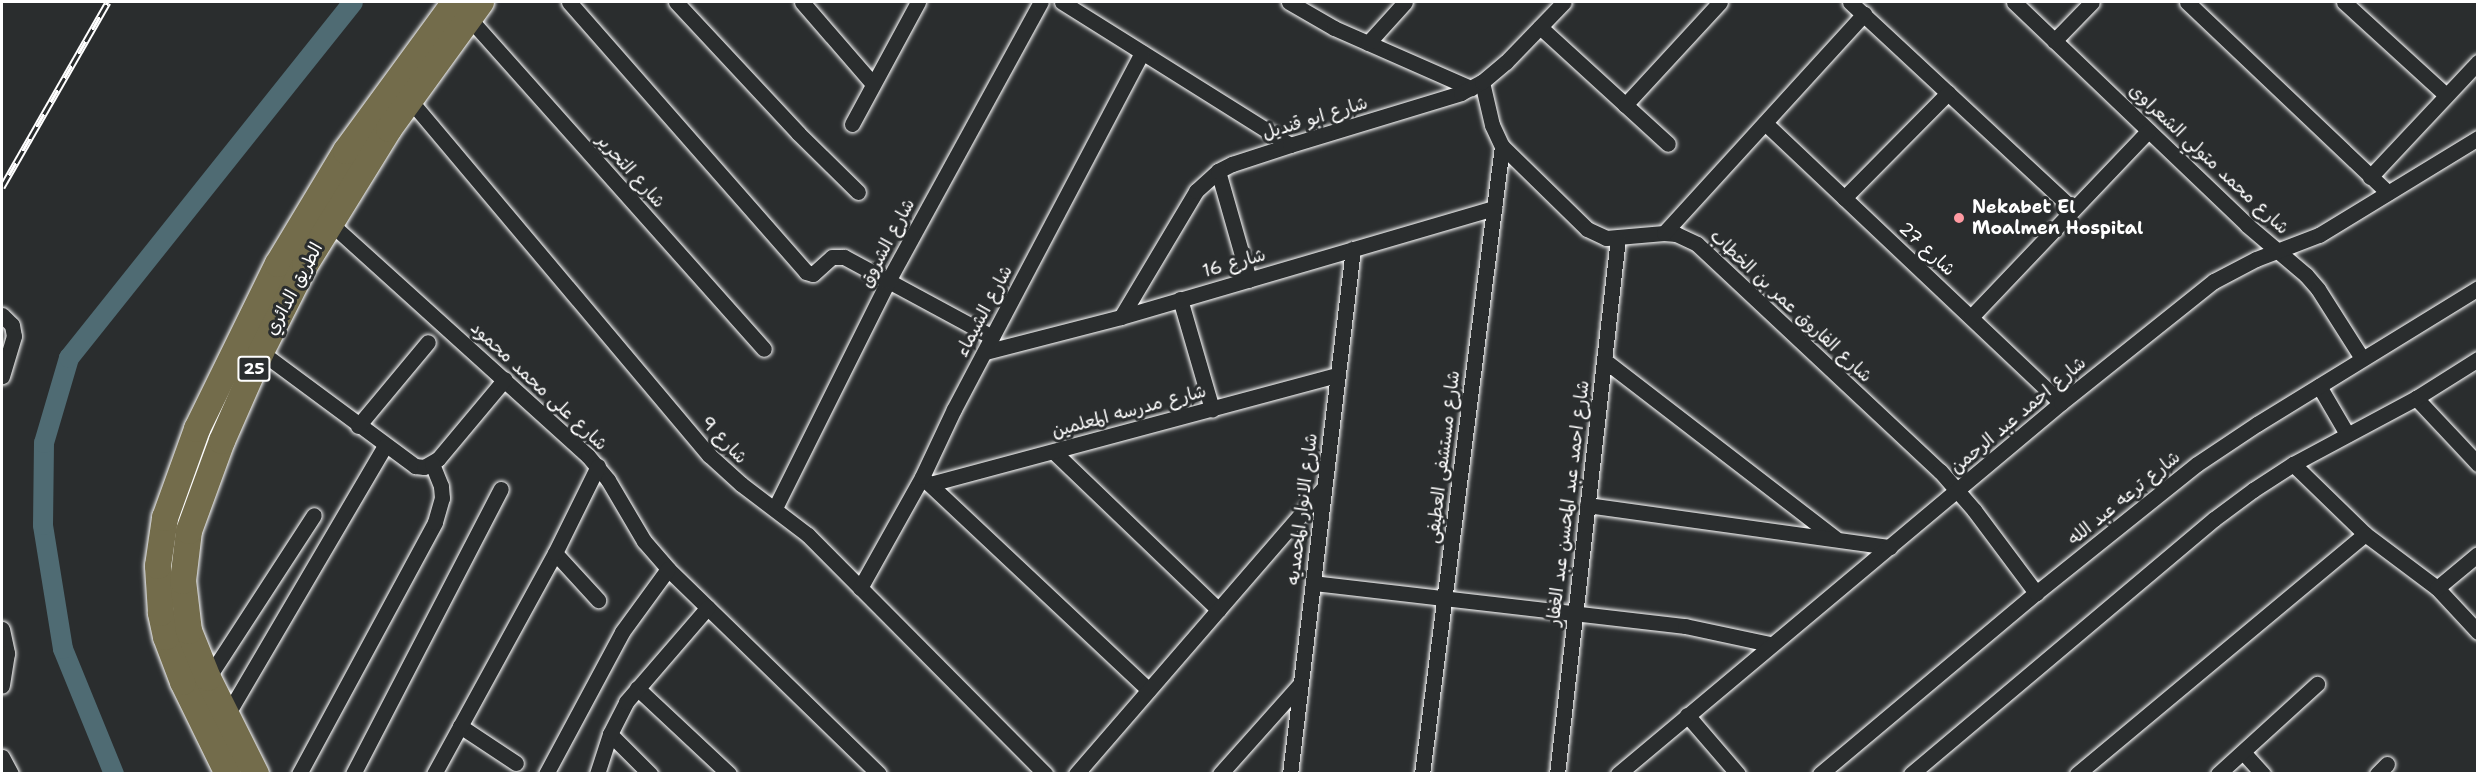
<!DOCTYPE html>
<meta charset="utf-8">
<style>
body{margin:0}
#map{position:relative;width:2479px;height:775px;overflow:hidden;background:#2a2d2e;font-family:"Shantell Sans","Playpen Sans Arabic",sans-serif}
div>[style]{position:absolute}
.canal>*{height:20px;margin:-10px;padding:0 10px;transform-origin:10px;border-radius:10px;background:#4f6b73}
.roads{filter:drop-shadow(0 0 2px #fff) drop-shadow(0 0 2px #fff)}
.minor>*{height:15px;margin:-7.5px;padding:0 7.5px;transform-origin:7.5px;border-radius:7.5px;background:#2a2d2e}
.trunk>*{height:26px;margin:-13px;padding:0 13px;transform-origin:13px;border-radius:13px;background:#736c4b}
.rail>*{height:7px;margin-top:-3.5px;transform-origin:0;background:repeating-linear-gradient(90deg,#2a2d2e 0 14px,#fff 0 28px);box-sizing:border-box;border-block:2px solid #fff}
.dots>*{width:16px;height:16px;translate:-50% -50%;box-sizing:border-box;border:3px solid #2a2d2e;border-radius:50%}
span{translate:-50% -50%;white-space:nowrap;text-align:center;line-height:1.15;-webkit-text-stroke:6px #2a2d2e;paint-order:stroke}
.shield-label span{padding:2px 4px;background:#2a2d2e;border:2px solid;border-radius:4px;-webkit-text-stroke-width:0}
.shield-label{font-size:16px;color:#fff;font-weight:700}
.street-label{font-size:18px;color:#fff}
.poi-label{font-size:18px;color:#fff;font-weight:700}
.left{translate:0 -50%;text-align:left}
.frame{position:absolute;inset:0;border:3px solid #fff;pointer-events:none}
</style>
<div id="map">
<div class="canal">
<div style="left:114px;top:774px;width:135px;rotate:-112.2deg"></div>
<div style="left:63px;top:649px;width:126px;rotate:-99.2deg"></div>
<div style="left:43px;top:525px;width:82px;rotate:-89.3deg"></div>
<div style="left:44px;top:443px;width:89px;rotate:-73.6deg"></div>
<div style="left:69px;top:358px;width:455px;rotate:-51.4deg"></div>
</div>
<div class="roads">
<div class="minor">
<div style="left:569px;top:2px;width:359px;rotate:48.7deg"></div>
<div style="left:806px;top:272px;width:7px;rotate:16deg"></div>
<div style="left:813px;top:274px;width:25px;rotate:-42deg"></div>
<div style="left:832px;top:257px;width:12px"></div>
<div style="left:844px;top:257px;width:168px;rotate:28.4deg"></div>
<div style="left:676px;top:2px;width:179px;rotate:47deg"></div>
<div style="left:798px;top:133px;width:84px;rotate:44.5deg"></div>
<div style="left:802px;top:2px;width:108px;rotate:49.1deg"></div>
<div style="left:1062px;top:2px;width:269px;rotate:32.1deg"></div>
<div style="left:1289px;top:2px;width:52px;rotate:30deg"></div>
<div style="left:1334px;top:28px;width:150px;rotate:23.7deg"></div>
<div style="left:1850px;top:2px;width:304px;rotate:42.9deg"></div>
<div style="left:2014px;top:2px;width:323px;rotate:43.7deg"></div>
<div style="left:2247px;top:225px;width:77px;rotate:40.3deg"></div>
<div style="left:2306px;top:275px;width:18px;rotate:49deg"></div>
<div style="left:2318px;top:289px;width:82px;rotate:57.5deg"></div>
<div style="left:2187px;top:2px;width:277px;rotate:43.5deg"></div>
<div style="left:2344px;top:2px;width:138px;rotate:42.4deg"></div>
<div style="left:469px;top:18px;width:443px;rotate:48.3deg"></div>
<div style="left:1540px;top:27px;width:173px;rotate:42.4deg"></div>
<div style="left:2054px;top:41px;width:54px;rotate:-45.7deg"></div>
<div style="left:1368px;top:43px;width:55px;rotate:-47.9deg"></div>
<div style="left:1482px;top:82px;width:44px;rotate:76.9deg"></div>
<div style="left:1492px;top:125px;width:23px;rotate:65deg"></div>
<div style="left:1502px;top:146px;width:119px;rotate:44.3deg"></div>
<div style="left:1587px;top:229px;width:21px;rotate:25deg"></div>
<div style="left:1606px;top:238px;width:58px;rotate:-4.9deg"></div>
<div style="left:1664px;top:233px;width:12px;rotate:5deg"></div>
<div style="left:1676px;top:234px;width:23px;rotate:25deg"></div>
<div style="left:1697px;top:244px;width:333px;rotate:43.1deg"></div>
<div style="left:1940px;top:471px;width:52px;rotate:48.9deg"></div>
<div style="left:1974px;top:510px;width:104px;rotate:53.2deg"></div>
<div style="left:409px;top:99px;width:466px;rotate:49.9deg"></div>
<div style="left:709px;top:455px;width:43px;rotate:42.2deg"></div>
<div style="left:741px;top:484px;width:84px;rotate:37.3deg"></div>
<div style="left:808px;top:535px;width:337px;rotate:45.2deg"></div>
<div style="left:1625px;top:105px;width:140px;rotate:-47.3deg"></div>
<div style="left:1765px;top:123px;width:407px;rotate:43.4deg"></div>
<div style="left:852px;top:124px;width:139px;rotate:-61.6deg"></div>
<div style="left:1218px;top:171px;width:113px;rotate:74.1deg"></div>
<div style="left:2370px;top:177px;width:158px;rotate:-46.8deg"></div>
<div style="left:1844px;top:198px;width:148px;rotate:-45.3deg"></div>
<div style="left:329px;top:222px;width:349px;rotate:42.1deg"></div>
<div style="left:588px;top:456px;width:31px;rotate:50deg"></div>
<div style="left:608px;top:480px;width:71px;rotate:59.5deg"></div>
<div style="left:644px;top:541px;width:37px;rotate:49deg"></div>
<div style="left:668px;top:569px;width:294px;rotate:44.2deg"></div>
<div style="left:1664px;top:233px;width:297px;rotate:-47.6deg"></div>
<div style="left:1180px;top:299px;width:115px;rotate:73.8deg"></div>
<div style="left:2px;top:315px;width:14px;rotate:45deg"></div>
<div style="left:12px;top:325px;width:11px;rotate:80deg"></div>
<div style="left:14px;top:336px;width:42px;rotate:106.7deg"></div>
<div style="left:1121px;top:317px;width:147px;rotate:-59.2deg"></div>
<div style="left:1196px;top:191px;width:30px;rotate:-42deg"></div>
<div style="left:1218px;top:171px;width:16px;rotate:-27deg"></div>
<div style="left:1232px;top:164px;width:61px;rotate:-18.1deg"></div>
<div style="left:1290px;top:145px;width:179px;rotate:-16.9deg"></div>
<div style="left:1461px;top:93px;width:24px;rotate:-28deg"></div>
<div style="left:1482px;top:82px;width:31px;rotate:-40deg"></div>
<div style="left:1506px;top:62px;width:83px;rotate:-46deg"></div>
<div style="left:1971px;top:317px;width:257px;rotate:-46.4deg"></div>
<div style="left:261px;top:352px;width:192px;rotate:36.5deg"></div>
<div style="left:415px;top:466px;width:9px;rotate:6deg"></div>
<div style="left:424px;top:467px;width:16px;rotate:-30deg"></div>
<div style="left:438px;top:459px;width:104px;rotate:-50.1deg"></div>
<div style="left:985px;top:352px;width:140px;rotate:-14.4deg"></div>
<div style="left:1121px;top:317px;width:389px;rotate:-16.3deg"></div>
<div style="left:1604px;top:360px;width:292px;rotate:37.6deg"></div>
<div style="left:2319px;top:386px;width:56px;rotate:59.7deg"></div>
<div style="left:2416px;top:398px;width:91px;rotate:46.8deg"></div>
<div style="left:358px;top:426px;width:109px;rotate:-50.2deg"></div>
<div style="left:1054px;top:452px;width:228px;rotate:43.8deg"></div>
<div style="left:2293px;top:464px;width:100px;rotate:44.2deg"></div>
<div style="left:2365px;top:534px;width:90px;rotate:36.9deg"></div>
<div style="left:2437px;top:588px;width:60px;rotate:47deg"></div>
<div style="left:924px;top:479px;width:308px;rotate:43.2deg"></div>
<div style="left:930px;top:484px;width:422px;rotate:-15deg"></div>
<div style="left:1587px;top:505px;width:306px;rotate:7.9deg"></div>
<div style="left:775px;top:508px;width:254px;rotate:-63.5deg"></div>
<div style="left:888px;top:281px;width:318px;rotate:-61.3deg"></div>
<div style="left:555px;top:553px;width:64px;rotate:47.5deg"></div>
<div style="left:1313px;top:583px;width:374px;rotate:6.6deg"></div>
<div style="left:1685px;top:626px;width:87px;rotate:12deg"></div>
<div style="left:860px;top:588px;width:127px;rotate:-60.8deg"></div>
<div style="left:922px;top:477px;width:75px;rotate:-64.8deg"></div>
<div style="left:954px;top:409px;width:403px;rotate:-62.2deg"></div>
<div style="left:2437px;top:588px;width:53px;rotate:-39.7deg"></div>
<div style="left:2px;top:629px;width:25px;rotate:78deg"></div>
<div style="left:7px;top:653px;width:33px;rotate:99deg"></div>
<div style="left:208px;top:678px;width:194px;rotate:-57deg"></div>
<div style="left:637px;top:688px;width:126px;rotate:43.1deg"></div>
<div style="left:227px;top:715px;width:312px;rotate:-59.6deg"></div>
<div style="left:1687px;top:715px;width:78px;rotate:49.2deg"></div>
<div style="left:460px;top:726px;width:67px;rotate:33.5deg"></div>
<div style="left:610px;top:734px;width:57px;rotate:45deg"></div>
<div style="left:2243px;top:752px;width:30px;rotate:48deg"></div>
<div style="left:2px;top:757px;width:19px;rotate:62deg"></div>
<div style="left:299px;top:774px;width:286px;rotate:-61.6deg"></div>
<div style="left:435px;top:522px;width:25px;rotate:-74deg"></div>
<div style="left:442px;top:498px;width:12px;rotate:-95deg"></div>
<div style="left:441px;top:486px;width:24px;rotate:-112deg"></div>
<div style="left:353px;top:774px;width:321px;rotate:-62.6deg"></div>
<div style="left:434px;top:774px;width:252px;rotate:-61.3deg"></div>
<div style="left:555px;top:553px;width:97px;rotate:-63.7deg"></div>
<div style="left:546px;top:774px;width:161px;rotate:-61.8deg"></div>
<div style="left:622px;top:632px;width:78px;rotate:-53.9deg"></div>
<div style="left:597px;top:774px;width:42px;rotate:-72deg"></div>
<div style="left:610px;top:734px;width:36px;rotate:-63deg"></div>
<div style="left:626px;top:702px;width:125px;rotate:-49.2deg"></div>
<div style="left:1076px;top:774px;width:379px;rotate:-49.1deg"></div>
<div style="left:1220px;top:774px;width:122px;rotate:-48.3deg"></div>
<div style="left:1290px;top:774px;width:529px;rotate:-83.16deg"></div>
<div style="left:1422px;top:774px;width:633px;rotate:-82.74deg"></div>
<div style="left:1557px;top:774px;width:539px;rotate:-83.51deg"></div>
<div style="left:1618px;top:774px;width:578px;rotate:-39.95deg"></div>
<div style="left:2061px;top:403px;width:196px;rotate:-38.6deg"></div>
<div style="left:2214px;top:281px;width:47px;rotate:-27.6deg"></div>
<div style="left:2256px;top:259px;width:67px;rotate:-20.9deg"></div>
<div style="left:2319px;top:235px;width:186px;rotate:-31.4deg"></div>
<div style="left:1820px;top:774px;width:282px;rotate:-40deg"></div>
<div style="left:2036px;top:593px;width:206px;rotate:-38.7deg"></div>
<div style="left:2197px;top:464px;width:72px;rotate:-33.7deg"></div>
<div style="left:2257px;top:424px;width:259px;rotate:-31.6deg"></div>
<div style="left:1911px;top:774px;width:396px;rotate:-40.1deg"></div>
<div style="left:2214px;top:519px;width:49px;rotate:-36.6deg"></div>
<div style="left:2253px;top:490px;width:48px;rotate:-33deg"></div>
<div style="left:2293px;top:464px;width:140px;rotate:-28.2deg"></div>
<div style="left:2416px;top:398px;width:73px;rotate:-32.2deg"></div>
<div style="left:2077px;top:774px;width:375px;rotate:-39.8deg"></div>
<div style="left:2218px;top:774px;width:134px;rotate:-42.3deg"></div>
<div style="left:2377px;top:774px;width:14px;rotate:-45deg"></div>
</div>
<div class="trunk">
<div style="left:228px;top:774px;width:102px;rotate:-116.1deg"></div>
<div style="left:183px;top:682px;width:48px;rotate:-110.7deg"></div>
<div style="left:166px;top:637px;width:25px;rotate:-102deg"></div>
<div style="left:161px;top:613px;width:47px;rotate:-93.7deg"></div>
<div style="left:158px;top:566px;width:49px;rotate:-81.7deg"></div>
<div style="left:165px;top:518px;width:95px;rotate:-70.2deg"></div>
<div style="left:197px;top:429px;width:184px;rotate:-63.9deg"></div>
<div style="left:278px;top:264px;width:132px;rotate:-59deg"></div>
<div style="left:346px;top:151px;width:185px;rotate:-53.8deg"></div>
<div style="left:256px;top:774px;width:107px;rotate:-116.6deg"></div>
<div style="left:208px;top:678px;width:51px;rotate:-112deg"></div>
<div style="left:189px;top:631px;width:50px;rotate:-96.8deg"></div>
<div style="left:183px;top:581px;width:50px;rotate:-83.2deg"></div>
<div style="left:189px;top:531px;width:96px;rotate:-69.9deg"></div>
<div style="left:222px;top:441px;width:97px;rotate:-66.3deg"></div>
<div style="left:261px;top:352px;width:97px;rotate:-63.2deg"></div>
<div style="left:305px;top:265px;width:160px;rotate:-58.3deg"></div>
<div style="left:389px;top:129px;width:157px;rotate:-54.1deg"></div>
</div>
</div>
<div class="rail">
<div style="left:2px;top:187px;width:213px;rotate:-60.2deg"></div>
</div>
<div class="dots">
<div style="left:1959px;top:218px;background:#ff9aa2"></div>
</div>
<div class="shield-label">
<span style="left:254px;top:369px">25</span>
</div>
<div class="street-label">
<span style="left:1315px;top:118px;rotate:-17deg">شارع ابو قنديل</span>
<span style="left:2209px;top:159px;rotate:43deg">شارع محمد متولي الشعراوى</span>
<span style="left:631px;top:171px;rotate:48deg">شارع التحرير</span>
<span style="left:887px;top:243px;rotate:-62deg">شارع الشروق</span>
<span style="left:1927px;top:249px;rotate:43deg">شارع 27</span>
<span style="left:1234px;top:263px;rotate:-16deg">شارع 16</span>
<span style="left:294px;top:289px;rotate:-62deg">الطريق الدائري</span>
<span style="left:1791px;top:306px;rotate:43deg">شارع الفاروق عمر بن الخطاب</span>
<span style="left:984px;top:311px;rotate:-62deg">شارع الشيماء</span>
<span style="left:539px;top:386px;rotate:43deg">شارع على محمد محمود</span>
<span style="left:1129px;top:411px;rotate:-15deg">شارع مدرسه المعلمين</span>
<span style="left:2018px;top:415px;rotate:-40deg">شارع احمد عبد الرحمن</span>
<span style="left:724px;top:440px;rotate:46deg">شارع 9</span>
<span style="left:1443px;top:457px;rotate:-83deg">شارع مستشفى العطيفى</span>
<span style="left:2124px;top:498px;rotate:-39deg">شارع ترعه عبد الله</span>
<span style="left:1568px;top:503px;rotate:-83deg">شارع احمد عبد المحسن عبد الغفار</span>
<span style="left:1302px;top:509px;rotate:-83deg">شارع الانوار المحمديه</span>
</div>
<div class="poi-label">
<span class="left" style="left:1972px;top:218px">Nekabet El<br>Moalmen Hospital</span>
</div>
<div class="frame"></div>
</div>
